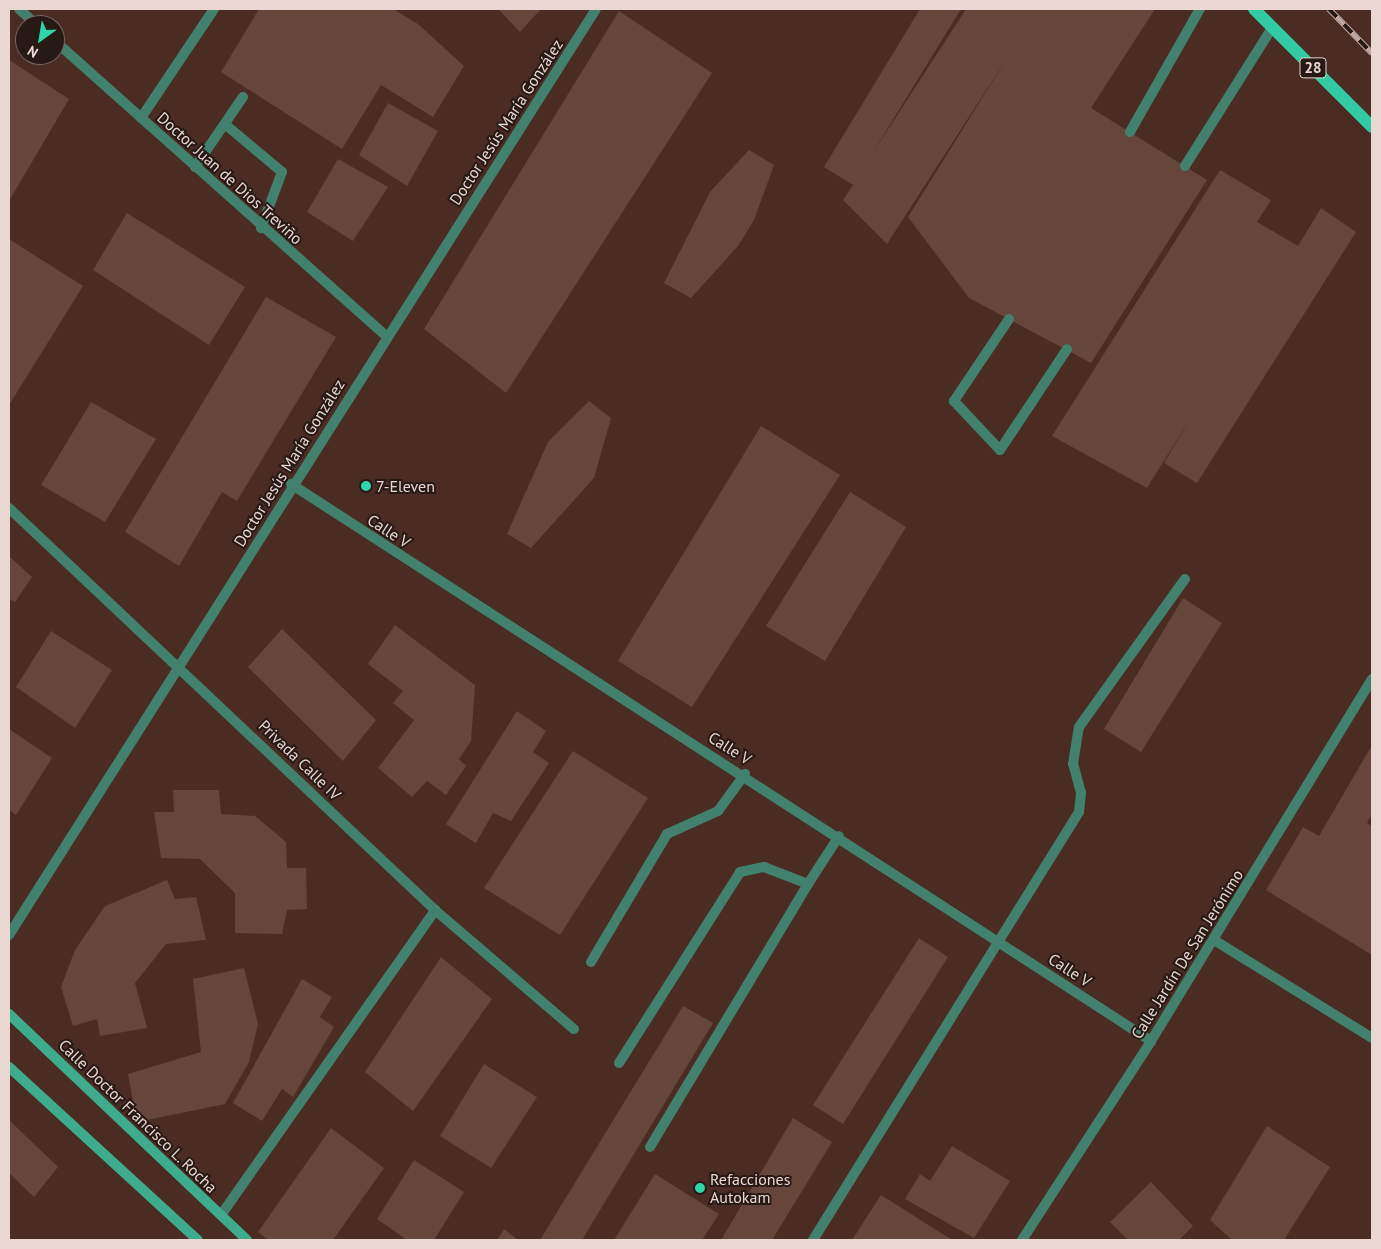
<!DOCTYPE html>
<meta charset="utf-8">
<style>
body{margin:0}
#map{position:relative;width:1381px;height:1249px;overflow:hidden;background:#4a2c23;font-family:"PT Sans",sans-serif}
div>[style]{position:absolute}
.building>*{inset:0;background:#66463b}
.lane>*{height:10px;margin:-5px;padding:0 5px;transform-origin:5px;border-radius:5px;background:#42816d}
.street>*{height:10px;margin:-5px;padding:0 5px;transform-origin:5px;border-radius:5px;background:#42816d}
.secondary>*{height:10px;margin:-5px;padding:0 5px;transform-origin:5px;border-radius:5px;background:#3dab8c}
.primary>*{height:12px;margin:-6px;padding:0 6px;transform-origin:6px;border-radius:6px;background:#30cba3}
.rail>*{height:5.5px;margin-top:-2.75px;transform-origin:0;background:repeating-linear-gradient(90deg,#271914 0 11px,#bfa9a2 0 22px);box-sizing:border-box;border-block:1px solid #bfa9a2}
.dots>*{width:14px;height:14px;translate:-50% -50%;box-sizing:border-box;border:2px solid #271914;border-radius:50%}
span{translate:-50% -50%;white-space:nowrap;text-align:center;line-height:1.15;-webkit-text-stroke:4px #271914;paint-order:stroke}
.shield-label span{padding:1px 4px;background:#271914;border:1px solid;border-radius:4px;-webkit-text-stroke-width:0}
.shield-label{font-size:15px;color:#ebd7d1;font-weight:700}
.street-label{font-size:16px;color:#ebd7d1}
.poi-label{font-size:16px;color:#ebd7d1}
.left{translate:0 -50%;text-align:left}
.frame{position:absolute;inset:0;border:10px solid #ebd7d1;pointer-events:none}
.north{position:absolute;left:15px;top:15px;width:50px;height:50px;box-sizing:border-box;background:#271914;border:1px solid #756560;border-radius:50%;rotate:212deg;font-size:14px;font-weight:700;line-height:20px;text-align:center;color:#ebd7d1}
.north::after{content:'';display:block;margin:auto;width:18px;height:22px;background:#2fd4aa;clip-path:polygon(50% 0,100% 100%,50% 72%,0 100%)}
</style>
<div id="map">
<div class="building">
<div style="clip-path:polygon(259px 9px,393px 9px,418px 24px,464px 66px,433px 117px,381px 85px,342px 149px,221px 72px)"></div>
<div style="clip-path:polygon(498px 9px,541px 9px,520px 32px)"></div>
<div style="clip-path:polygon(920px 9px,961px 9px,872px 154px,966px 9px,1155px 9px,1091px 108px,1207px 180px,1091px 363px,969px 298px,908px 217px,1007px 58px,887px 244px,843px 200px,853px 185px,824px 167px)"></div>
<div style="clip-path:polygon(619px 11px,712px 73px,506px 393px,424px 329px)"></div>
<div style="clip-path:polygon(9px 60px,69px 99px,9px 201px)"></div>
<div style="clip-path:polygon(388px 103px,438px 131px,407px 186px,359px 155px)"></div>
<div style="clip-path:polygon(749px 150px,774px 165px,754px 220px,738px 246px,691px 298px,664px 283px,710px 192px)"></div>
<div style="clip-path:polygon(338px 159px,388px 187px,353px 241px,307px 212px)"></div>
<div style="clip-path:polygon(1220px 170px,1271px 200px,1257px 222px,1298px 246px,1321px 208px,1356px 232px,1197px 483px,1164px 463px,1190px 419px,1147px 488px,1052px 436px)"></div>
<div style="clip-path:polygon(127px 213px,245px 287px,209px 345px,93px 270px)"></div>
<div style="clip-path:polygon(9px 239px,83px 286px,9px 405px)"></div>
<div style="clip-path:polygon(266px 297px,336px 337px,237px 501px,222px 492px,179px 566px,125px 532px)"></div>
<div style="clip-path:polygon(589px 401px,611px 418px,594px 478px,531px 548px,507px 534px,548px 442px)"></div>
<div style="clip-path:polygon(91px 402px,156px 439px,105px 522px,41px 485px)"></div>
<div style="clip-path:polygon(761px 426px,840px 475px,692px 707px,618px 661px)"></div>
<div style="clip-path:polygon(850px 492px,906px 527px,825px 661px,766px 626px)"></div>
<div style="clip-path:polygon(9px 556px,32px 577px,15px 602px,9px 599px)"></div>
<div style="clip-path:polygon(1183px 598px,1222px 623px,1141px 752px,1104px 729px)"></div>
<div style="clip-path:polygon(395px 625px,475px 685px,471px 741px,459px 759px,466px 766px,446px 795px,427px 781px,412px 797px,378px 768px,414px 720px,393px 703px,403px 691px,368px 664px)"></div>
<div style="clip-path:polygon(282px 629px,376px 720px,343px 761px,248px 667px)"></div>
<div style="clip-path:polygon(51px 631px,112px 670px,75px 728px,16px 687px)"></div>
<div style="clip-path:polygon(517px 711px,546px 731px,533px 752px,549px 763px,511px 821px,493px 813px,476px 843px,446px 824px)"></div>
<div style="clip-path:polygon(9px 729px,52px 758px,16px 815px,9px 810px)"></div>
<div style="clip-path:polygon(1372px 745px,1372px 814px,1367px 823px,1372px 826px,1372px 955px,1266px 890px,1303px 827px,1319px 836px)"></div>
<div style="clip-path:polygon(573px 751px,648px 798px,560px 935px,484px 888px)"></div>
<div style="clip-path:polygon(173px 790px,219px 790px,221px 814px,255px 816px,286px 842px,287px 868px,306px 868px,307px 909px,287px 910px,282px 934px,235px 933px,235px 893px,200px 859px,161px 858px,154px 812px,174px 812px)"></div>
<div style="clip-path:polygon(167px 880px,175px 899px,196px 897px,206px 940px,166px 944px,135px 983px,147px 1028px,100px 1036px,97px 1019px,73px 1026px,61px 987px,75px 950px,105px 906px)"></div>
<div style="clip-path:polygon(919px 938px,948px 957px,843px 1124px,813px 1105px)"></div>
<div style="clip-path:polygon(441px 957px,492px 999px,413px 1111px,365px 1072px)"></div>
<div style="clip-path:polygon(244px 968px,258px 1024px,249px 1062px,225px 1104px,137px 1122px,128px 1074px,201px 1052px,193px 979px)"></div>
<div style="clip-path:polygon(302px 979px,332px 997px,320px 1017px,334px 1027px,293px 1097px,282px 1089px,262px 1121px,233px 1103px)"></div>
<div style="clip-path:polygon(683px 1006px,713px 1023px,582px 1240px,540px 1240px)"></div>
<div style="clip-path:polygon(484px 1064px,537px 1097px,491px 1168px,440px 1136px)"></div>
<div style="clip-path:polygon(793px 1118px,832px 1142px,772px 1240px,721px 1240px)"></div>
<div style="clip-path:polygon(9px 1120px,58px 1167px,34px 1197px,9px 1173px)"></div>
<div style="clip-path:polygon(1267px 1126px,1330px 1167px,1284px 1240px,1232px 1240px,1210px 1220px)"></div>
<div style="clip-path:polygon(331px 1128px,384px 1168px,333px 1240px,268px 1240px,258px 1232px)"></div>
<div style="clip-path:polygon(952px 1146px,1010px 1181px,974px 1238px,905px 1199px,920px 1174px,930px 1181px)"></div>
<div style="clip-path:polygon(414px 1160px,464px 1192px,434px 1240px,407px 1240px,377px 1219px)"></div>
<div style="clip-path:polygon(655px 1174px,719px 1214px,702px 1240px,614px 1240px)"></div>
<div style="clip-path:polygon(1151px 1182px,1193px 1226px,1179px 1240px,1128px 1240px,1110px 1222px)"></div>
<div style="clip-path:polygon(881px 1195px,952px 1240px,852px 1240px)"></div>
<div style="clip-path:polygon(504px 1229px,518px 1240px,497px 1240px)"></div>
</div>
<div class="lane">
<div style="left:141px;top:118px;width:131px;rotate:-56.2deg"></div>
<div style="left:226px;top:125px;width:73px;rotate:40deg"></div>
<div style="left:282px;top:172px;width:60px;rotate:110.6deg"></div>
<div style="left:1130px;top:132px;width:142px;rotate:-60.4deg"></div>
<div style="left:1185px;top:166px;width:163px;rotate:-57.8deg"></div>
<div style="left:195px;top:167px;width:85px;rotate:-55.6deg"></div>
<div style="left:1009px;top:319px;width:99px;rotate:123.9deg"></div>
<div style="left:954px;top:401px;width:67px;rotate:46.8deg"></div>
<div style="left:1000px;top:450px;width:121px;rotate:-56.4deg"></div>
<div style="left:619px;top:1063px;width:226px;rotate:-57.6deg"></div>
<div style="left:740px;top:872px;width:25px;rotate:-12deg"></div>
<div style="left:764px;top:867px;width:47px;rotate:21.1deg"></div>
<div style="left:808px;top:884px;width:57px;rotate:-57.1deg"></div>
<div style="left:650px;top:1147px;width:307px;rotate:-59deg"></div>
<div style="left:813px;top:1240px;width:504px;rotate:-58.14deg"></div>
<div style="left:1079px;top:812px;width:19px;rotate:-84deg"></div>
<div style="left:1081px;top:793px;width:30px;rotate:-105deg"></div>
<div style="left:1073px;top:764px;width:37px;rotate:-81deg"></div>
<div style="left:1079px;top:727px;width:182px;rotate:-54.4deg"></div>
</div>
<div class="street">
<div style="left:19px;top:9px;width:24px;rotate:42deg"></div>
<div style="left:55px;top:41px;width:445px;rotate:41.7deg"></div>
<div style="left:291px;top:484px;width:1025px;rotate:32.93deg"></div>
<div style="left:9px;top:508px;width:586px;rotate:43.34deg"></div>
<div style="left:435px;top:910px;width:183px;rotate:40.6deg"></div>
<div style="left:9px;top:935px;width:1096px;rotate:-57.63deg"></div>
<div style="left:1214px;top:940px;width:186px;rotate:31.8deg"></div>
<div style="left:591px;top:962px;width:149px;rotate:-59.3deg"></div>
<div style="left:667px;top:834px;width:56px;rotate:-24.3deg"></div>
<div style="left:718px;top:811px;width:46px;rotate:-53.9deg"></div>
<div style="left:221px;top:1215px;width:373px;rotate:-54.9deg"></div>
<div style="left:1022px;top:1240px;width:237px;rotate:-57deg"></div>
<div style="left:1151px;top:1041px;width:424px;rotate:-58.6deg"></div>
</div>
<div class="secondary">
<div style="left:9px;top:1014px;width:328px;rotate:43.5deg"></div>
<div style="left:9px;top:1067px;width:256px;rotate:42.5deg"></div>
</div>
<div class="primary">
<div style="left:1254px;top:9px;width:167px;rotate:45deg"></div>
</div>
<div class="rail">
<div style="left:1329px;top:9px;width:62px;rotate:45.7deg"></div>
</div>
<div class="dots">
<div style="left:366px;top:486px;background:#2fd4aa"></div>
<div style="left:700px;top:1188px;background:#2fd4aa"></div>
</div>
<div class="shield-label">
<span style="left:1313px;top:68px">28</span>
</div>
<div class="street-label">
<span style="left:506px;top:122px;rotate:-57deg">Doctor Jesús María González</span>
<span style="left:230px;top:178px;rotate:42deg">Doctor Juan de Dios Treviño</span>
<span style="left:289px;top:463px;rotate:-58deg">Doctor Jesús María González</span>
<span style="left:389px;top:531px;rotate:33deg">Calle V</span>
<span style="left:730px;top:748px;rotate:32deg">Calle V</span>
<span style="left:300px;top:760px;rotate:44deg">Privada Calle IV</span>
<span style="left:1187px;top:954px;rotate:-58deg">Calle Jardín De San Jerónimo</span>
<span style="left:1070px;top:970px;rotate:33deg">Calle V</span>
<span style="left:138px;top:1116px;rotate:44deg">Calle Doctor Francisco L. Rocha</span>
</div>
<div class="poi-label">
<span class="left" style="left:376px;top:486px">7-Eleven</span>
<span class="left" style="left:710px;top:1188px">Refacciones<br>Autokam</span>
</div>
<div class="frame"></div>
<div class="north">N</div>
</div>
